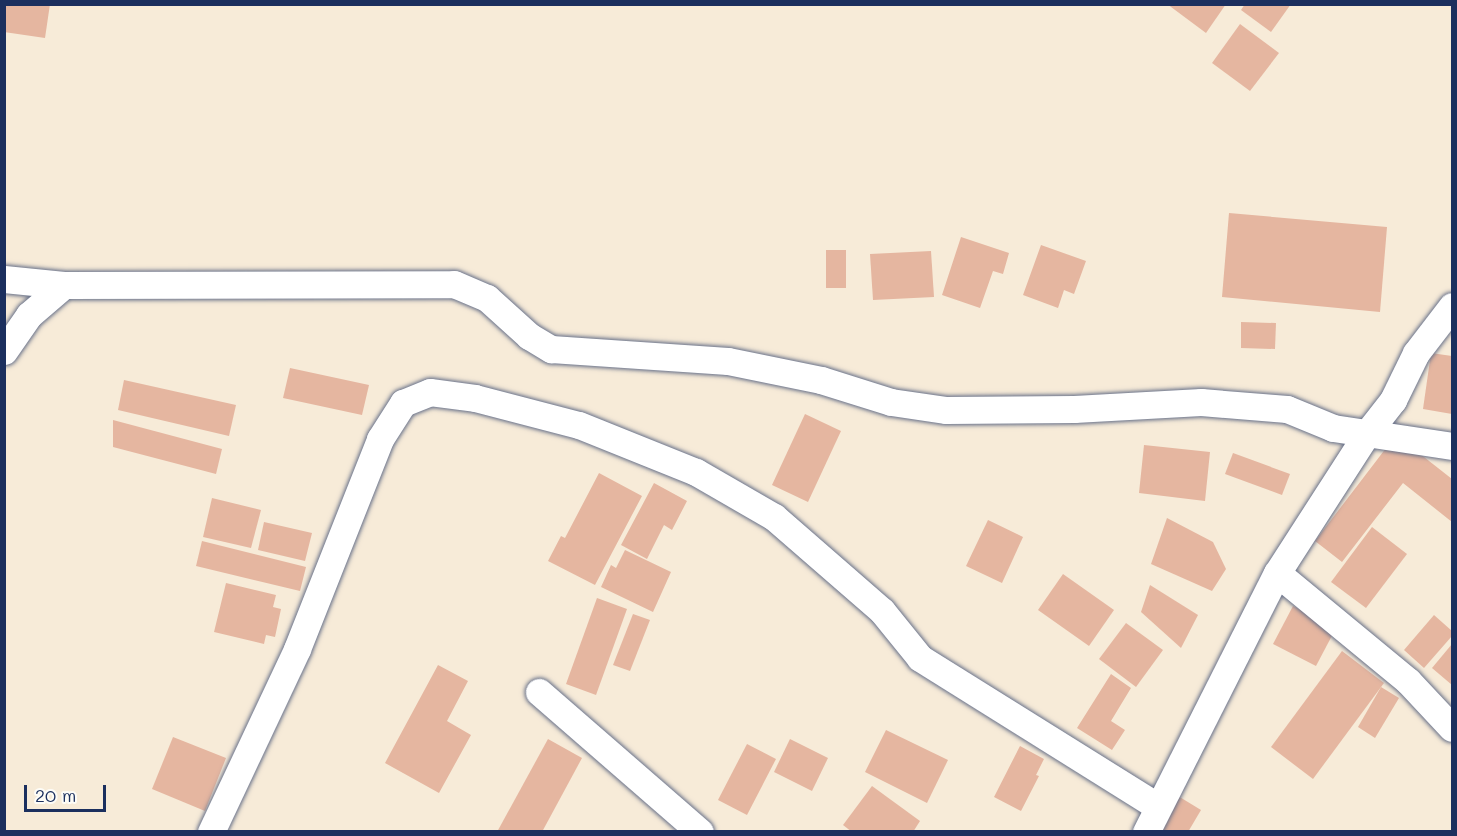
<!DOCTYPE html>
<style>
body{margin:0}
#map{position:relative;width:1457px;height:836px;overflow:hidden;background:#f7ebd8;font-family:Mali,sans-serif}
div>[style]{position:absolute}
.building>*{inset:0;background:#e5b6a0}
.roads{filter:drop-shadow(0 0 2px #687189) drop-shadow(0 0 2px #687189)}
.minor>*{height:27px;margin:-13.5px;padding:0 13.5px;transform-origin:13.5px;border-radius:13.5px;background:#fff}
span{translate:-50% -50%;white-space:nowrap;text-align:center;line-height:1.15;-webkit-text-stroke:4.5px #fdfcf7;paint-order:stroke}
.frame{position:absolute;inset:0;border:6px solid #1b2f5e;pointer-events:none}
.scale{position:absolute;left:24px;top:785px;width:82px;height:27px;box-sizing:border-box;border:3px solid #1b2f5e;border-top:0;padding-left:8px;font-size:18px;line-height:21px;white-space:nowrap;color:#1b2f5e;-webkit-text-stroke:4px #fdfcf7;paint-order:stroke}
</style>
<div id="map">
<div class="building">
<div style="clip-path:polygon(4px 4px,50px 4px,45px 38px,4px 32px)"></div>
<div style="clip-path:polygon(1167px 4px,1226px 4px,1206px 33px)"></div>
<div style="clip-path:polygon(1245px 4px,1291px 4px,1271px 32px,1241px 10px)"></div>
<div style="clip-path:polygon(1240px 24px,1279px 53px,1250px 91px,1212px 63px)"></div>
<div style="clip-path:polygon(1229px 213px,1387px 227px,1380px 312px,1222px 297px)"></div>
<div style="clip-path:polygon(961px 237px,1009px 253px,1003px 274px,993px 271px,980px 308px,942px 295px)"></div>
<div style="clip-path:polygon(1041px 245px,1086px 261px,1074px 294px,1064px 290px,1058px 308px,1023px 295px)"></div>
<div style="clip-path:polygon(826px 250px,846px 250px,846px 288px,826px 288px)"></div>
<div style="clip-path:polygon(931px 251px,934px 297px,873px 300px,870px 254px)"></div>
<div style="clip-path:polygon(1241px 322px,1276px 323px,1275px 349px,1241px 348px)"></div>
<div style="clip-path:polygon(1431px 353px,1452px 356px,1452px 414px,1423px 409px)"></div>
<div style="clip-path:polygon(290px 368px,369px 385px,362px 415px,283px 398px)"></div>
<div style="clip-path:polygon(124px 380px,236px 405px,229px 436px,118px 410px)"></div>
<div style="clip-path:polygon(805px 414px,841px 431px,808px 502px,772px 485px)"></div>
<div style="clip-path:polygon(113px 420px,222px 449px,216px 474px,113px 447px)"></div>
<div style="clip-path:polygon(1396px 435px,1452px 479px,1452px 522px,1403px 483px,1342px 562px,1315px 541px)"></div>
<div style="clip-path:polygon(1144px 445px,1210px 452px,1205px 501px,1139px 493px)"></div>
<div style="clip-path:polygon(1233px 453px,1290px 474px,1282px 495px,1225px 474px)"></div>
<div style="clip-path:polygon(599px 473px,642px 496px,595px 585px,548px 561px,561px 536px,565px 538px)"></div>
<div style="clip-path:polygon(654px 483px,687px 501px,672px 530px,664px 525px,647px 559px,621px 545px)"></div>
<div style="clip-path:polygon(212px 498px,261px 510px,251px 548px,203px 537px)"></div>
<div style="clip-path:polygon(1167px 518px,1213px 542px,1226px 569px,1212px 591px,1151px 564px)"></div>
<div style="clip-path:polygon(988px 520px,1023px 537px,1002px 583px,966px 566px)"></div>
<div style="clip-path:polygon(264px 522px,312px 533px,305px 561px,258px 550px)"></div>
<div style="clip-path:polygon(1372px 527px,1407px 554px,1366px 608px,1331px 582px)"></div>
<div style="clip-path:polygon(202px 541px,306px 567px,300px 591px,196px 566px)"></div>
<div style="clip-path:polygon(625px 550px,671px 572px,653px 612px,601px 587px,611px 565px,616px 568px)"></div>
<div style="clip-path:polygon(1063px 574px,1114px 610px,1089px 646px,1038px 610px)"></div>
<div style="clip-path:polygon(226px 583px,276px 595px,273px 607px,281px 609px,275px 637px,266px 635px,264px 644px,214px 632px)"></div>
<div style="clip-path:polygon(1150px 585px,1198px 615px,1181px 648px,1141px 612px)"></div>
<div style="clip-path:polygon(597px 598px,627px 609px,596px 695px,566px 684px)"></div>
<div style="clip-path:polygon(1293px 606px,1336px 628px,1316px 666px,1273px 644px)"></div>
<div style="clip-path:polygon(633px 614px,650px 620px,630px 671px,613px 665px)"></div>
<div style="clip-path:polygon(1434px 615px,1452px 631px,1452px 636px,1424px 668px,1404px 650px)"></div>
<div style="clip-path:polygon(1126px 623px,1163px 650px,1136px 687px,1099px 659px)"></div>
<div style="clip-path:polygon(1452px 644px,1452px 685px,1432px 668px)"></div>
<div style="clip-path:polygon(1342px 651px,1384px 683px,1313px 779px,1271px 747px)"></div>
<div style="clip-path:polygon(438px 665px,468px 681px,447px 721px,471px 735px,439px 793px,385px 763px)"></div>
<div style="clip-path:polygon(1111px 674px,1131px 688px,1111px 721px,1125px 730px,1112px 750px,1077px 728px)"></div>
<div style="clip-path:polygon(1381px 687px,1399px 698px,1375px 738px,1358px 727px)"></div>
<div style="clip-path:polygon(886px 730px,948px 760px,927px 803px,865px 772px)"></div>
<div style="clip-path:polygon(173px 737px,226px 758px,205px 811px,152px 789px)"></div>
<div style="clip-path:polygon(548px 739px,582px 758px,542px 832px,497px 832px)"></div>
<div style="clip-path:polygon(790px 739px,828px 758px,812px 791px,774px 772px)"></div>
<div style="clip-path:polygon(747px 744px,776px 759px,747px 815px,718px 800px)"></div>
<div style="clip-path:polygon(1020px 746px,1044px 759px,1036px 775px,1039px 776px,1021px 811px,994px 797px)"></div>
<div style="clip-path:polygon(872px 786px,920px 821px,913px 832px,852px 832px,843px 825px)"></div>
<div style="clip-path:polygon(1178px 796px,1201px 810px,1188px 832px,1157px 832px)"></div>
</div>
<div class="roads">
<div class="minor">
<div style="left:4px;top:279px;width:60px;rotate:5.7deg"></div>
<div style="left:64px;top:285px;width:390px;rotate:-0.1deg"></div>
<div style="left:454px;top:284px;width:36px;rotate:23deg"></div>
<div style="left:487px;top:298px;width:57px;rotate:42.1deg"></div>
<div style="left:529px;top:336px;width:26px;rotate:31deg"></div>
<div style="left:551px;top:349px;width:177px;rotate:3.9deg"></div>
<div style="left:728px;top:361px;width:95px;rotate:11.5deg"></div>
<div style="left:821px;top:380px;width:73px;rotate:17.4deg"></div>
<div style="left:891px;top:402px;width:56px;rotate:8.3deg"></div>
<div style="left:946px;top:410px;width:128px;rotate:-0.4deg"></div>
<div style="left:1074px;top:409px;width:127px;rotate:-3.2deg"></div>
<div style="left:1201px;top:402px;width:86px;rotate:4.7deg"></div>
<div style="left:1287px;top:409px;width:50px;rotate:22.4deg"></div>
<div style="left:1333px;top:428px;width:120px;rotate:8.6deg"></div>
<div style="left:4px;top:351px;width:44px;rotate:-55.2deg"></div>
<div style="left:29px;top:315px;width:46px;rotate:-40.6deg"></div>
<div style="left:1277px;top:573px;width:170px;rotate:39.5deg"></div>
<div style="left:1408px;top:681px;width:64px;rotate:46.9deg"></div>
<div style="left:539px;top:692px;width:213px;rotate:41deg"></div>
<div style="left:211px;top:832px;width:202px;rotate:-64.8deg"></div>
<div style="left:297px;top:649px;width:226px;rotate:-68.4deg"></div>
<div style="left:380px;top:439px;width:43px;rotate:-57.4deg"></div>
<div style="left:403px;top:403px;width:29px;rotate:-22deg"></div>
<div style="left:430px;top:392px;width:45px;rotate:7.6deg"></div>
<div style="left:475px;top:398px;width:107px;rotate:14.6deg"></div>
<div style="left:579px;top:425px;width:126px;rotate:21.9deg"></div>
<div style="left:696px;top:472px;width:90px;rotate:30deg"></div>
<div style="left:774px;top:517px;width:143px;rotate:41deg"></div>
<div style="left:882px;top:611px;width:60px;rotate:51deg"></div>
<div style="left:920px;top:658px;width:279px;rotate:32deg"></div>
<div style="left:1146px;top:832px;width:290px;rotate:-63.2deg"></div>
<div style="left:1277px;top:573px;width:168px;rotate:-57.2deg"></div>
<div style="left:1368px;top:432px;width:41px;rotate:-52deg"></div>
<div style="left:1393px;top:400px;width:52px;rotate:-63.9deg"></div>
<div style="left:1416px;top:353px;width:59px;rotate:-52.5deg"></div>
</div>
</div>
<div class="frame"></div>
<div class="scale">20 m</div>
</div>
